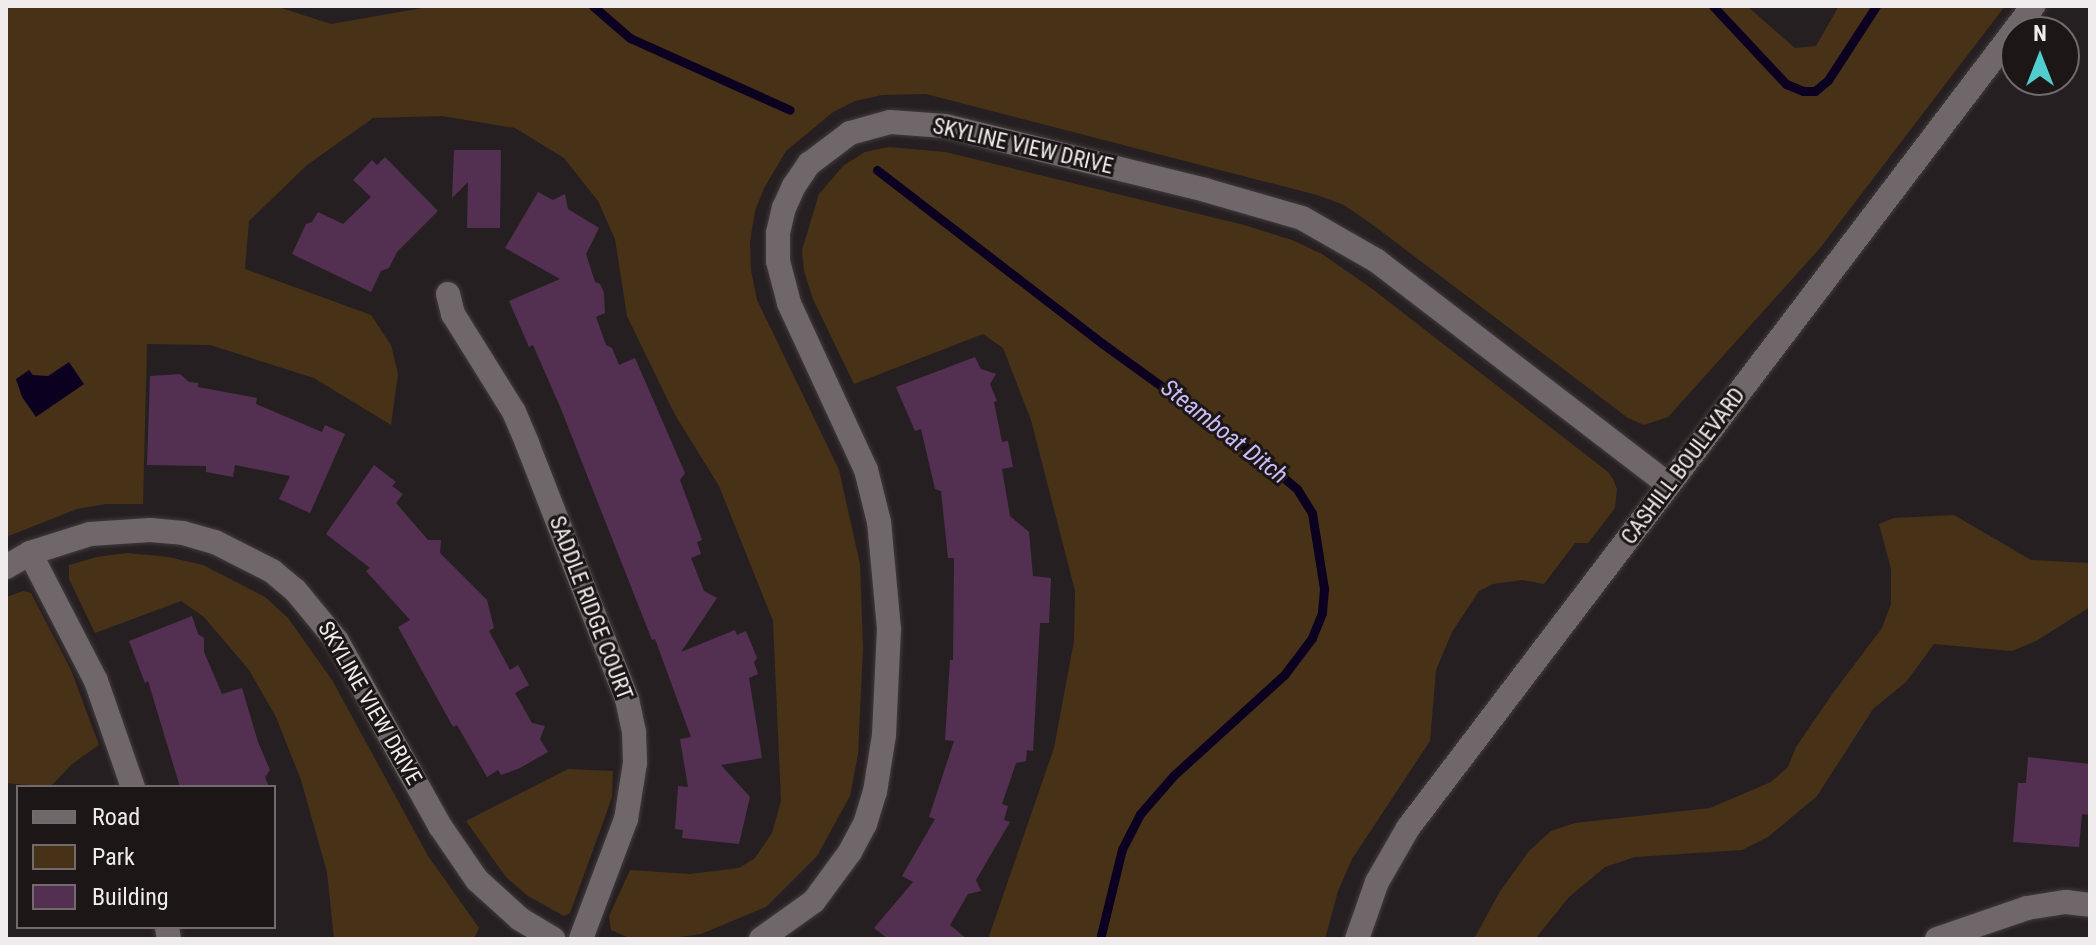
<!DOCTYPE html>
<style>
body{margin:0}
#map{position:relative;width:2096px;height:945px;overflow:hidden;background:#261f21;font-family:"Roboto Condensed",sans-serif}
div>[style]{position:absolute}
.green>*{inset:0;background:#483217}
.water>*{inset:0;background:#0c0021}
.stream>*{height:9px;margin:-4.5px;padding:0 4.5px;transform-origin:4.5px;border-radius:4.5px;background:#0c0021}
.building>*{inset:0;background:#533051}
.roads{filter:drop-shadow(0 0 2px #403b3c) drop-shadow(0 0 2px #403b3c)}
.minor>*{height:24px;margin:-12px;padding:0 12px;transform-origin:12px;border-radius:12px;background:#6f6769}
span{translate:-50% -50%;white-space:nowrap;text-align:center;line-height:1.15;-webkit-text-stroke:6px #1c1617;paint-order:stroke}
.street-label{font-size:22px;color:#f0ebec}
.water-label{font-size:24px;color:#cbbdf7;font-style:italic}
.frame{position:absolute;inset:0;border:8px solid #f0ebec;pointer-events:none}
.legend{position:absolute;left:16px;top:785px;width:260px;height:144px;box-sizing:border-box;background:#1c1617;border:2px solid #716b6c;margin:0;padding:10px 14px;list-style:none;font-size:24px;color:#f0ebec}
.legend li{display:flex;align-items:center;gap:16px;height:40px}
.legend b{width:40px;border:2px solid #716b6c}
.north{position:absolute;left:2000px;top:16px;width:80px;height:80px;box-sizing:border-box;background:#1c1617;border:2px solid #716b6c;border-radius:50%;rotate:0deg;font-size:22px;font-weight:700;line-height:32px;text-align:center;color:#f0ebec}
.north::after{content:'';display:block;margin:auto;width:28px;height:36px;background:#52cdcd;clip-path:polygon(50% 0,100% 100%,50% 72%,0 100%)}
</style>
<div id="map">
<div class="green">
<div style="clip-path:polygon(6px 6px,275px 6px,331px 24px,434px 6px,1747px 6px,1795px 48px,1816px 46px,1839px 6px,2005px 6px,1820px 248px,1668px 417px,1644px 425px,1628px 418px,1373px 225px,1344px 205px,1317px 195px,926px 94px,882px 95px,855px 101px,833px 112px,786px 151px,764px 188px,755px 211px,750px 241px,751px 270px,757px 300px,839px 470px,860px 564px,863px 648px,858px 754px,850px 796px,817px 856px,766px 907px,701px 934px,666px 939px,631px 939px,611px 930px,609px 916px,630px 870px,690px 874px,739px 868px,755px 858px,772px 833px,781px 801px,773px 621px,719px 486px,674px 413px,627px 316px,615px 239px,598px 201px,564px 158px,515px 128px,442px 116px,373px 118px,307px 165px,249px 221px,245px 269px,371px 315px,391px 345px,398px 374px,391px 425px,314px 378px,210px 345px,147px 344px,143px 504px,106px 504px,77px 509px,6px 537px)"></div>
<div style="clip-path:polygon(889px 147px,945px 152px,1244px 225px,1292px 240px,1322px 254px,1371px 288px,1608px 472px,1613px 479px,1617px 489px,1615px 508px,1588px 543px,1575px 543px,1544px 584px,1522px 580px,1493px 584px,1479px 591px,1452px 632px,1436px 670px,1430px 741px,1352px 859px,1338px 891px,1325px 939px,988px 939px,1054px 748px,1074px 641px,1075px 591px,1031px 420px,1003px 348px,983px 334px,854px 384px,813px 299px,804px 271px,802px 250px,819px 194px,843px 166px,865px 152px)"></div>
<div style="clip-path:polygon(1954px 515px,2031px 560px,2090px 563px,2090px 607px,2036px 641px,2012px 651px,1934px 644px,1906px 682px,1873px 709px,1817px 796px,1768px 837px,1742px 850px,1635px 857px,1605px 867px,1569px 897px,1535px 939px,1474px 939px,1499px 893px,1529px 851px,1551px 831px,1575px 823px,1710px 808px,1771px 782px,1788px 767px,1796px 747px,1833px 693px,1882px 628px,1891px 604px,1891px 569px,1879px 524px,1894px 518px)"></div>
<div style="clip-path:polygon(127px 553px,168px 557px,203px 565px,265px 597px,288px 618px,332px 680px,428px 856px,479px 928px,474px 939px,334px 939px,327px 872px,301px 780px,276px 717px,249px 670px,204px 617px,181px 601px,95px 633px,69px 579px,69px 565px,97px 557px)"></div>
<div style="clip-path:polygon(23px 591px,31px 593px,71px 670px,99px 745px,72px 764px,50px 787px,6px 783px,6px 597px)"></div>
<div style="clip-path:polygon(568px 769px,613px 771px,612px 797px,605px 817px,570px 913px,564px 916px,528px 896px,506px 877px,466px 821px)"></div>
</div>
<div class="water">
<div style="clip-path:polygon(69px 362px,84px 384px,36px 417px,22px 397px,16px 379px,29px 370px,33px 375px,48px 376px)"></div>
</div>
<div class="stream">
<div style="left:593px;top:6px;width:49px;rotate:40.9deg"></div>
<div style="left:630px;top:38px;width:175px;rotate:24.2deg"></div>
<div style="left:1713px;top:6px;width:107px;rotate:46.9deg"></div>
<div style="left:1786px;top:84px;width:18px;rotate:22deg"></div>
<div style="left:1803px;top:91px;width:12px"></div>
<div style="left:1815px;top:91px;width:17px;rotate:-40deg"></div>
<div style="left:1828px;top:80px;width:88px;rotate:-57deg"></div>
<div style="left:877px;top:170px;width:285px;rotate:37.6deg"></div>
<div style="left:1103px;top:344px;width:186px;rotate:35.8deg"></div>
<div style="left:1254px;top:453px;width:56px;rotate:39.9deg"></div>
<div style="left:1297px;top:489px;width:28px;rotate:58deg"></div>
<div style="left:1312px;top:513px;width:77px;rotate:81deg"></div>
<div style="left:1324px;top:589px;width:24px;rotate:95deg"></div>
<div style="left:1322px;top:613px;width:27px;rotate:112deg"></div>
<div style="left:1312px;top:638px;width:46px;rotate:127.1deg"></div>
<div style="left:1284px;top:675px;width:149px;rotate:137.7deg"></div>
<div style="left:1174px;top:775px;width:52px;rotate:131.1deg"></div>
<div style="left:1140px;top:814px;width:39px;rotate:117deg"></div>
<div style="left:1122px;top:849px;width:93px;rotate:103.7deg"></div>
</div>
<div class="building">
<div style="clip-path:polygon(454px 150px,501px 150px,500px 228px,467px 228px,468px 182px,452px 198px)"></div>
<div style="clip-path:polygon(385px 157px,438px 211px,397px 252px,389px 268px,381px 271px,371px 292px,292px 254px,306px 224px,312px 222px,318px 212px,343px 224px,371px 197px,353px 180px,372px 160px,377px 165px)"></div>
<div style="clip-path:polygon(538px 192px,553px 200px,565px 194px,568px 209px,599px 228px,586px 254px,595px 282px,600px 284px,604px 293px,605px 313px,596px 317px,606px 345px,612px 348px,619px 365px,635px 358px,685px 473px,680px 480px,702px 540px,697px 542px,701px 554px,691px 558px,704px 591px,717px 598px,681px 652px,735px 630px,737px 635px,746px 631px,757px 658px,754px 662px,758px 674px,749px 678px,762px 758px,721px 765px,750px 797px,739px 844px,682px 838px,683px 830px,675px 829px,678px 786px,688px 787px,680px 739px,691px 737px,655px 639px,652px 640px,561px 409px,533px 345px,529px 347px,509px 301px,560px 279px,505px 248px)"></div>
<div style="clip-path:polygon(975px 357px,981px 369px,996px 374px,990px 384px,997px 401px,994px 402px,1002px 442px,1008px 441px,1013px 467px,1002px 469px,1010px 516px,1029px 532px,1033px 576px,1051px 578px,1049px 623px,1040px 623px,1033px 751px,1027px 750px,1026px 761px,1016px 763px,1002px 804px,1008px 806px,1004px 820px,1010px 822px,976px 880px,981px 891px,968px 894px,950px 925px,967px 939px,888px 939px,874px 928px,913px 882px,902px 876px,935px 819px,929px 817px,954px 741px,945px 740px,950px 660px,953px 660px,954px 558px,948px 558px,941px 491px,935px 489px,921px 429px,915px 431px,896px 387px)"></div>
<div style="clip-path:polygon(180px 374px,189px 382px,198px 383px,198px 387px,257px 398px,256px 404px,322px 432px,325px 425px,345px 434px,310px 513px,279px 499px,290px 476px,235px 465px,233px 477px,206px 472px,206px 466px,147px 465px,150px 376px)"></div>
<div style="clip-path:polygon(374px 465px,396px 482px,392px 486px,403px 494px,396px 503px,428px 540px,441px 540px,440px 553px,487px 600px,494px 628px,489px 631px,510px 670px,518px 665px,529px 685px,515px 693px,532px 723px,545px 726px,540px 739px,548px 752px,520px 768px,501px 775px,498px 770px,487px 777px,457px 725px,453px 727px,398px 627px,410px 620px,366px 571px,370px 568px,326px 534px)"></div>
<div style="clip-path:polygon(192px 616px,198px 634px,204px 638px,204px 652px,222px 694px,242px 688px,258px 742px,270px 770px,265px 777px,269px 787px,180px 787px,148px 681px,145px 683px,129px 641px)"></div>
<div style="clip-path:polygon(2028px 757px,2090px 764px,2090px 815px,2082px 814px,2079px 847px,2013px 842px,2018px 783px,2026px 783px)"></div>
</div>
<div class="roads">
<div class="minor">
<div style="left:448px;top:294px;width:21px;rotate:76deg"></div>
<div style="left:453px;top:314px;width:115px;rotate:58.1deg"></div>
<div style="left:514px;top:412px;width:34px;rotate:67deg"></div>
<div style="left:527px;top:443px;width:275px;rotate:68.7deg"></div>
<div style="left:627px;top:699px;width:34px;rotate:78deg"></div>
<div style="left:634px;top:732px;width:31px;rotate:88deg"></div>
<div style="left:635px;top:763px;width:57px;rotate:99.1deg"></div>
<div style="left:626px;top:819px;width:128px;rotate:110.6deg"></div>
<div style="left:30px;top:553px;width:144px;rotate:62.7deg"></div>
<div style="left:96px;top:681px;width:112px;rotate:70.8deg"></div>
<div style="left:6px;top:567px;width:28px;rotate:-30deg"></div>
<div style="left:30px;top:553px;width:63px;rotate:-17.6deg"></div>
<div style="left:90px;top:534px;width:60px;rotate:-3.8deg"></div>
<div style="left:150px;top:530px;width:33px;rotate:5deg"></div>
<div style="left:183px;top:533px;width:33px;rotate:16deg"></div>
<div style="left:215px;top:542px;width:64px;rotate:27deg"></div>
<div style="left:272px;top:571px;width:30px;rotate:40deg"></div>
<div style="left:295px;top:590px;width:66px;rotate:50.5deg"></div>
<div style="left:337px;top:641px;width:212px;rotate:60.9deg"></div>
<div style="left:440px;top:826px;width:65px;rotate:55.6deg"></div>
<div style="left:477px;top:880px;width:58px;rotate:42.2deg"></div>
<div style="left:520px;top:919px;width:39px;rotate:31deg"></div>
<div style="left:167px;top:927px;width:12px;rotate:81deg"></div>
<div style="left:761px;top:939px;width:65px;rotate:-35.6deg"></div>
<div style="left:814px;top:901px;width:61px;rotate:-53.7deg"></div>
<div style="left:850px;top:852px;width:32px;rotate:-62deg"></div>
<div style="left:865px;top:824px;width:34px;rotate:-73deg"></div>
<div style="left:875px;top:792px;width:58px;rotate:-81deg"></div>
<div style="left:884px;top:735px;width:106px;rotate:-87.3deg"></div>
<div style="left:889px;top:629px;width:107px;rotate:-95.3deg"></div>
<div style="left:879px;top:522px;width:54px;rotate:-104deg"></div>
<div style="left:866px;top:470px;width:184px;rotate:-114.8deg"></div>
<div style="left:789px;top:303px;width:43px;rotate:-104.7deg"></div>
<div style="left:778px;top:261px;width:28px;rotate:-90deg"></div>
<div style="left:778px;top:233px;width:26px;rotate:-77deg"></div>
<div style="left:784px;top:208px;width:24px;rotate:-66deg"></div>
<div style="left:794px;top:186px;width:27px;rotate:-56deg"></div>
<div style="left:809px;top:164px;width:51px;rotate:-37.1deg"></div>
<div style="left:850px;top:133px;width:41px;rotate:-15.4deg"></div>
<div style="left:890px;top:122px;width:55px;rotate:4.2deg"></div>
<div style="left:945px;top:126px;width:268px;rotate:13.8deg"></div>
<div style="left:1205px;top:190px;width:101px;rotate:16.1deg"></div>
<div style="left:1302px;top:218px;width:86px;rotate:29.8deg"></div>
<div style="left:1377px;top:261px;width:367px;rotate:37.5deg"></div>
<div style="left:1357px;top:939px;width:60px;rotate:-70.7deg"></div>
<div style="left:1377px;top:882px;width:62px;rotate:-60.1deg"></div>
<div style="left:1408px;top:828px;width:1033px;rotate:-52.75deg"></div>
<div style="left:1937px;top:939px;width:95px;rotate:-19deg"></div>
<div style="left:2027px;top:908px;width:39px;rotate:-9deg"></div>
<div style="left:2066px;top:902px;width:24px;rotate:7deg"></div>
</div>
</div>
<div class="street-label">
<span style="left:1023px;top:146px;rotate:13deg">SKYLINE VIEW DRIVE</span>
<span style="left:1683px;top:466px;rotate:-53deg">CASHILL BOULEVARD</span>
<span style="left:591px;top:608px;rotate:69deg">SADDLE RIDGE COURT</span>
<span style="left:370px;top:703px;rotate:60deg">SKYLINE VIEW DRIVE</span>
</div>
<div class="water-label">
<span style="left:1224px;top:432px;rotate:38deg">Steamboat Ditch</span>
</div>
<div class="frame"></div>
<ul class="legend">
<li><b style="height:10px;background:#6f6769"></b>Road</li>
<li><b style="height:22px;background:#483217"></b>Park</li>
<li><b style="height:22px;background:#533051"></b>Building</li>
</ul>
<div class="north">N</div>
</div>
